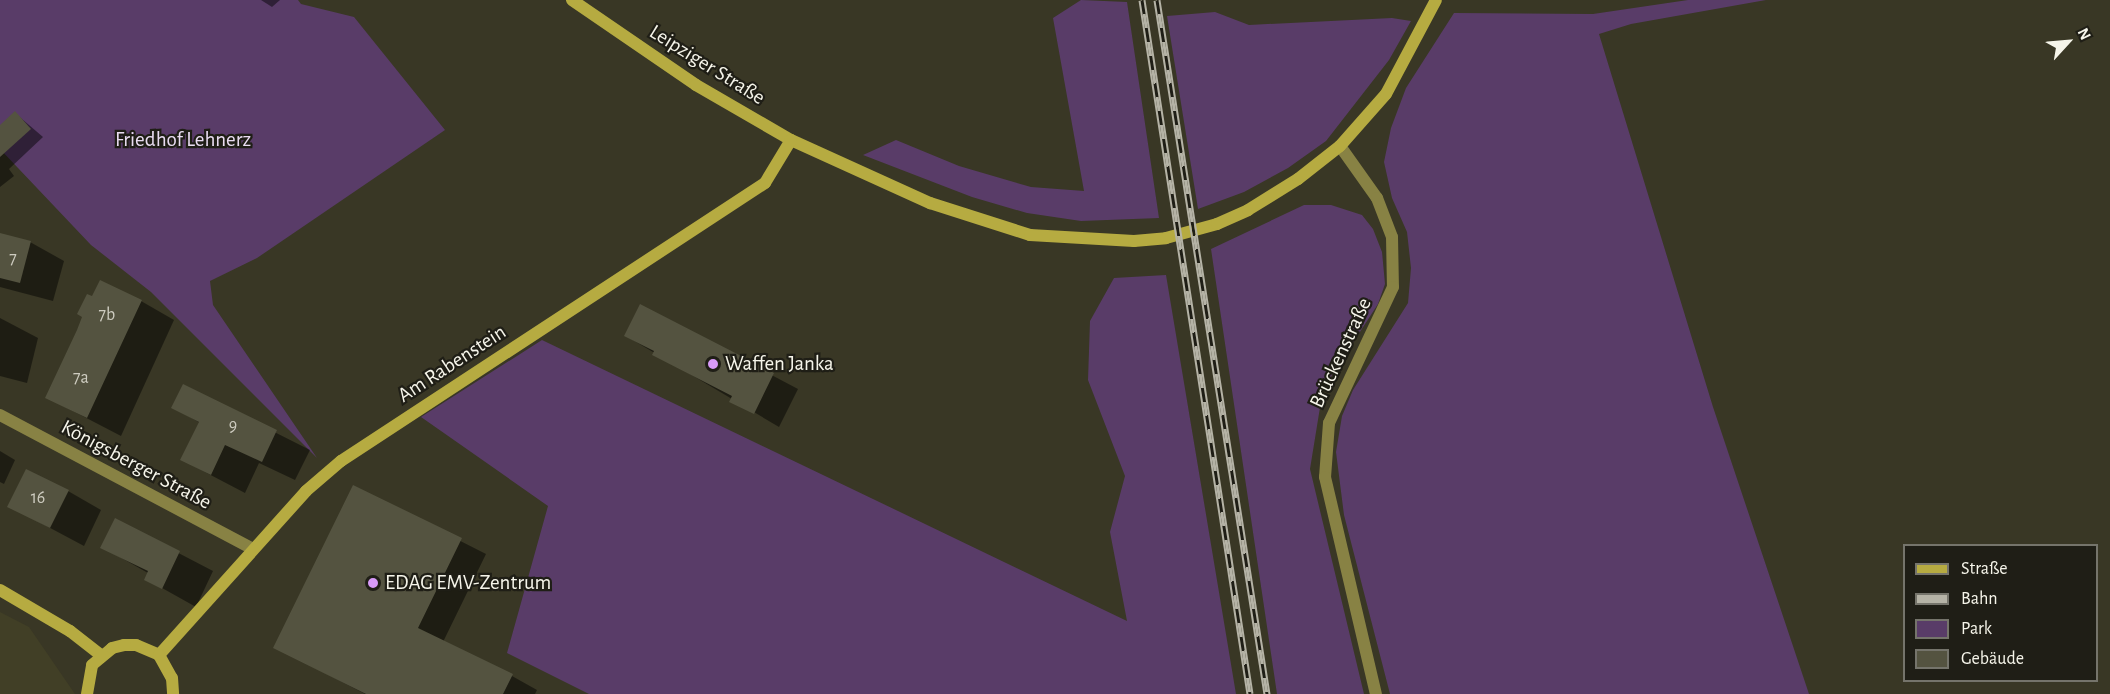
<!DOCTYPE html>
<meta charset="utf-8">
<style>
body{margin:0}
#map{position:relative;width:2110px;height:694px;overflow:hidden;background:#393725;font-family:"Alegreya Sans",sans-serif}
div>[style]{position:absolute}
.built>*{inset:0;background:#413f26}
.green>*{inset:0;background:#593c68}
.shadow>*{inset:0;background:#0007}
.building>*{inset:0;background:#545340}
.street>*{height:12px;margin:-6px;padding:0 6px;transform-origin:6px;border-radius:6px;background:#888244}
.secondary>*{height:12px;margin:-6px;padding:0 6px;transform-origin:6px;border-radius:6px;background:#b6ab41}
.rail>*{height:7px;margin-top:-3.5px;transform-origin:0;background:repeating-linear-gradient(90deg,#1f1e16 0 14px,#b5b3a6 0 28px);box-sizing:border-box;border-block:2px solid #b5b3a6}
.dots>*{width:16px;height:16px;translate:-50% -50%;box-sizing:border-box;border:3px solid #1f1e16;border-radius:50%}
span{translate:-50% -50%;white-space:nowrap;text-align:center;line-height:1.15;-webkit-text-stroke:4.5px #1f1e16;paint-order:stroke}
.number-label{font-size:18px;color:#ceccc0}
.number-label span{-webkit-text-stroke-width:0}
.street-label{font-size:21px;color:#f6f5ea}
.park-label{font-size:21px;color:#e9dcf1}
.poi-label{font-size:21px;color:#f6f5ea}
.left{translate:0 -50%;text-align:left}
.legend{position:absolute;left:1903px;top:544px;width:195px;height:138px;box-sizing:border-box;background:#1f1e16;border:2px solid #75746b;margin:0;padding:8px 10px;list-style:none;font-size:18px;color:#f6f5ea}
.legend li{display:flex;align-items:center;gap:12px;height:30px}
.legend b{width:30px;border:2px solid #75746b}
.north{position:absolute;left:2038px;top:12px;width:60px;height:60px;-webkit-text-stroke:4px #1f1e16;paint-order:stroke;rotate:64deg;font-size:16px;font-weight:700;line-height:24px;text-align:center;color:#f6f5ea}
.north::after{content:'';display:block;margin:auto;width:21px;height:27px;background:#f6f5ea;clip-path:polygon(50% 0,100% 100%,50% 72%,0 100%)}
</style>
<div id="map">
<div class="built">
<div style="clip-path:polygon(0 612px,29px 627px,75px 694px,0 694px)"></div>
</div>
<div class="green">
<div style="clip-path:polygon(0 0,298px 0,301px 4px,354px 17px,445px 130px,257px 258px,210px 281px,213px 305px,317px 458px,151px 292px,91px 245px,0 149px)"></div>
<div style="clip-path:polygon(1081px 0,1127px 2px,1159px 218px,1081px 221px,1027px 213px,972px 197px,863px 155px,896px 140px,959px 166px,1031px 187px,1084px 191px,1053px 18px)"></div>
<div style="clip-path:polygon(1688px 0,1766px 0,1631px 24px,1599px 34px,1713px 407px,1809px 694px,1390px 694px,1344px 515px,1336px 452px,1342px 416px,1353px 390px,1408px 303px,1411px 268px,1407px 232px,1392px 198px,1384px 162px,1391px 128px,1406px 88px,1454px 13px,1593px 14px)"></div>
<div style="clip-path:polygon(1215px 12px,1249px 25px,1392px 18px,1411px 21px,1389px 60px,1326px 141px,1288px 168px,1244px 192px,1198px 209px,1167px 16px)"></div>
<div style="clip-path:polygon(1304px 205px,1331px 205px,1362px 215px,1373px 229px,1382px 252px,1385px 284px,1378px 304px,1323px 389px,1310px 469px,1364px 694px,1277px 694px,1211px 249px)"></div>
<div style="clip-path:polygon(1166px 275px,1236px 694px,589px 694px,507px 653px,548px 506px,421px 417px,542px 340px,1127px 621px,1110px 532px,1125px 476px,1088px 380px,1090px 321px,1114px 278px)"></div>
</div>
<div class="shadow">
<div style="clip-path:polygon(261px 0,280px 0,272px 7px)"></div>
<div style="clip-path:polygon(15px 113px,43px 137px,9px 169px,14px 176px,0 187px,0 127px)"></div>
<div style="clip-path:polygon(0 234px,30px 242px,64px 261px,53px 301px,0 287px)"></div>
<div style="clip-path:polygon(141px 301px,174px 320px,121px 436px,46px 397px)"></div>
<div style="clip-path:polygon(641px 306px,798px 389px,779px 427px,626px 336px)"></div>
<div style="clip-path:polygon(0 318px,38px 338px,27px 383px,0 376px)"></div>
<div style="clip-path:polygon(183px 386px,310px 450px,295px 480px,259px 463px,245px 493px,182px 460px,200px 423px,173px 407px)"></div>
<div style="clip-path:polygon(0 451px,15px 460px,4px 484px,0 482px)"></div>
<div style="clip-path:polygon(354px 487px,486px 554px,443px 642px,512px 676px,537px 690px,535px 694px,365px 694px,275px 647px)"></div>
<div style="clip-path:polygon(68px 491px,101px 510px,84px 546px,9px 506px)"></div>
<div style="clip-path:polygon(115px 520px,213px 571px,196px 607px,146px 579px,148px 573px,102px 547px)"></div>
</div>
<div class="building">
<div style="clip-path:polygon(15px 111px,31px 129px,0 157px,0 125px)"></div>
<div style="clip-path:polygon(0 233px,31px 241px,20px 283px,0 278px)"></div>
<div style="clip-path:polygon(100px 280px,142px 300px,87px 418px,45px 398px,77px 330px,82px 317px,77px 314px,87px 294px,92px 296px)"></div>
<div style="clip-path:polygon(640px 304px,774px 373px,754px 414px,729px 402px,732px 396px,652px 355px,654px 351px,624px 336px)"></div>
<div style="clip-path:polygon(183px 384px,277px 430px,262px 462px,225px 445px,211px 475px,180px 460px,199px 422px,171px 408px)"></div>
<div style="clip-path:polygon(26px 469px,69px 490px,50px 528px,7px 507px)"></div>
<div style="clip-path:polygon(353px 485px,462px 538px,418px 628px,513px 674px,503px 694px,366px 694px,273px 648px)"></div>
<div style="clip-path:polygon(115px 518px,180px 551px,162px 589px,144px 580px,148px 571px,100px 548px)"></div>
</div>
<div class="street">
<div style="left:1340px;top:146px;width:64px;rotate:54.6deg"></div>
<div style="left:1377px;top:198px;width:42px;rotate:69deg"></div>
<div style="left:1392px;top:237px;width:50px;rotate:88.9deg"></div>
<div style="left:1393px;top:287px;width:150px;rotate:115.2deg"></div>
<div style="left:1329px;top:423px;width:54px;rotate:94.2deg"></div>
<div style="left:1325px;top:477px;width:223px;rotate:76.8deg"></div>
<div style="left:0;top:415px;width:286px;rotate:27.9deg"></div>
</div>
<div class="secondary">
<div style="left:572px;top:0;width:150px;rotate:34.4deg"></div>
<div style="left:696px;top:85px;width:110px;rotate:30.1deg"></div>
<div style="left:791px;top:140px;width:153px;rotate:24.4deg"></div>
<div style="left:930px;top:203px;width:105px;rotate:17.7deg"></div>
<div style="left:1030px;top:235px;width:104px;rotate:3.3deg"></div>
<div style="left:1134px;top:241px;width:32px;rotate:-5deg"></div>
<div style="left:1166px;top:238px;width:53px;rotate:-15.4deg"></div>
<div style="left:1217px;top:224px;width:34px;rotate:-24deg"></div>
<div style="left:1248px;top:210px;width:59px;rotate:-31.8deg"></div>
<div style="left:1298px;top:179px;width:53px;rotate:-38.2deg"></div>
<div style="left:1340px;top:146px;width:69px;rotate:-48.5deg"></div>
<div style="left:1386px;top:94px;width:106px;rotate:-62deg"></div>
<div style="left:0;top:590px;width:81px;rotate:30.4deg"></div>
<div style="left:70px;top:631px;width:39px;rotate:38deg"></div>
<div style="left:159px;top:655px;width:220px;rotate:-48.1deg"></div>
<div style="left:306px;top:491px;width:46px;rotate:-40.6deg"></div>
<div style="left:341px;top:461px;width:507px;rotate:-33.25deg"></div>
<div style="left:765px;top:183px;width:50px;rotate:-58.8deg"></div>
<div style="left:87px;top:694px;width:29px;rotate:-80deg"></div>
<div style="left:92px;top:665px;width:26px;rotate:-40deg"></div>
<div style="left:112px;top:648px;width:12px;rotate:-14deg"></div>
<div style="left:124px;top:645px;width:12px"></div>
<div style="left:136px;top:645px;width:25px;rotate:23deg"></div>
<div style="left:159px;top:655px;width:26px;rotate:61deg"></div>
<div style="left:172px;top:678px;width:16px;rotate:86deg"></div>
</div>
<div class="rail">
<div style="left:1142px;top:0;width:702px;rotate:81.15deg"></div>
<div style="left:1157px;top:0;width:703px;rotate:80.99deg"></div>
</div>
<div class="dots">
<div style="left:713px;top:364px;background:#d89af8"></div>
<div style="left:373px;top:583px;background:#d89af8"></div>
</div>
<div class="number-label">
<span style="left:13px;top:259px">7</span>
<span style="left:107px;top:315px">7b</span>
<span style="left:81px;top:378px">7a</span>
<span style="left:233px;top:426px">9</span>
<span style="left:38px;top:498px">16</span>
</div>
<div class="street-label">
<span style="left:707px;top:65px;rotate:32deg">Leipziger Straße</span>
<span style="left:1341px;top:353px;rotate:-65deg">Brückenstraße</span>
<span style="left:452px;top:364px;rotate:-33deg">Am Rabenstein</span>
<span style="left:136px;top:465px;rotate:28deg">Königsberger Straße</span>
</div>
<div class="park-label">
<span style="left:183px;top:140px">Friedhof Lehnerz</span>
</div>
<div class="poi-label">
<span class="left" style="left:725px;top:364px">Waffen Janka</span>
<span class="left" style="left:385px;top:583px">EDAG EMV-Zentrum</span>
</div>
<ul class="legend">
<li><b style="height:8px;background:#b6ab41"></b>Straße</li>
<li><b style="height:8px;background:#b5b3a6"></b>Bahn</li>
<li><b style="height:16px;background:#593c68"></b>Park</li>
<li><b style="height:16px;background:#545340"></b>Gebäude</li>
</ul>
<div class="north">N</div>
</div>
